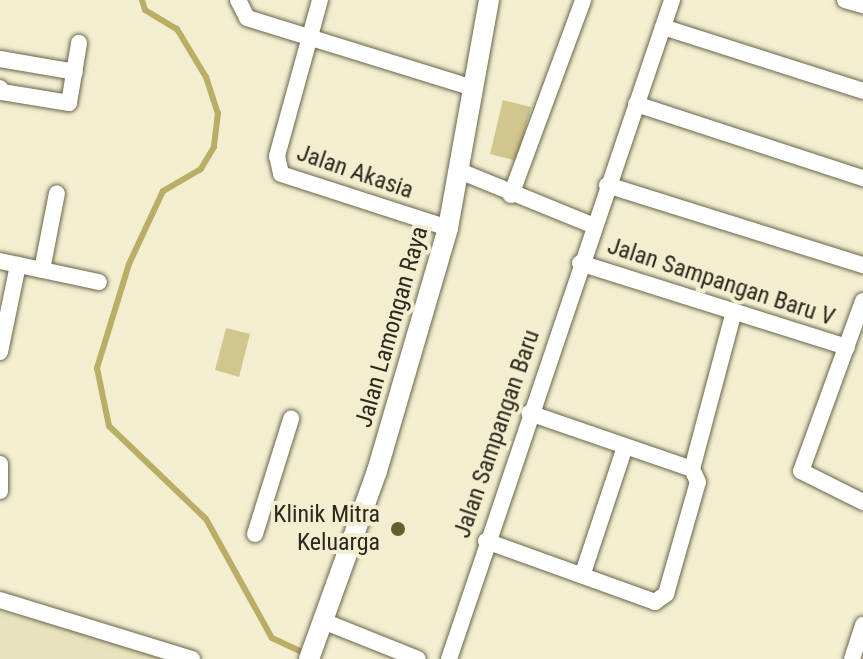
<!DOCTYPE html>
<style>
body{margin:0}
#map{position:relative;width:863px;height:659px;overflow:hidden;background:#f3eed0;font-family:"Roboto Condensed",sans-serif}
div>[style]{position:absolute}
.built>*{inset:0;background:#e8e2be}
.green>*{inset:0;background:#d1c68e}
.stream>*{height:6px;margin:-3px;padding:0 3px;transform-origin:3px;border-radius:3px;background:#baad65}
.roads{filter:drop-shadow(0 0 2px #69644a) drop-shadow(0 0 2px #69644a)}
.minor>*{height:16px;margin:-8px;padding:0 8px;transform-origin:8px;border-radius:8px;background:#fff}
.tertiary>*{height:20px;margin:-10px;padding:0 10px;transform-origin:10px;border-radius:10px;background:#fff}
.dots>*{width:22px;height:22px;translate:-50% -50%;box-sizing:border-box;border:4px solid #f3eed0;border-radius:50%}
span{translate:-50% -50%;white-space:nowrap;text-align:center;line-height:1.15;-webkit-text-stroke:8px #f3eed0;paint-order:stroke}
.street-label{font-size:24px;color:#2b291e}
.poi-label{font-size:24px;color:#2b291e}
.right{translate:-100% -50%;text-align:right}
</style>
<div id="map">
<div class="built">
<div style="clip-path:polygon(0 611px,180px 659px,0 659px)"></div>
</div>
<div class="green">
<div style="clip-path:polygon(503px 100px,531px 107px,517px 161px,490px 154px)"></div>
<div style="clip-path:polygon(226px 328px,250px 334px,239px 377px,215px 370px)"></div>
</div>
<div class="stream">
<div style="left:142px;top:0;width:10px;rotate:73deg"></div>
<div style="left:145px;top:10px;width:37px;rotate:31deg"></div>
<div style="left:177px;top:29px;width:56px;rotate:58.9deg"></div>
<div style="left:206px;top:77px;width:38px;rotate:72deg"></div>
<div style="left:218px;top:113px;width:34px;rotate:97deg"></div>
<div style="left:214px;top:147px;width:26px;rotate:121deg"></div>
<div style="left:201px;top:169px;width:44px;rotate:149.9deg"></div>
<div style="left:163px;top:191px;width:81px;rotate:115deg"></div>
<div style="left:129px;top:264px;width:109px;rotate:107.1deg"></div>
<div style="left:97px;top:368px;width:59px;rotate:78.3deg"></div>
<div style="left:109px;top:426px;width:134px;rotate:43.8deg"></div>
<div style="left:206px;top:519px;width:136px;rotate:61deg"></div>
<div style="left:272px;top:638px;width:38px;rotate:25deg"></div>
</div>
<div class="roads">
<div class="minor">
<div style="left:238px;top:0;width:20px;rotate:63deg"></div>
<div style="left:247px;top:18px;width:233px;rotate:17.2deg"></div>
<div style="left:320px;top:0;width:162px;rotate:105.4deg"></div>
<div style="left:277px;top:156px;width:18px;rotate:77deg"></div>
<div style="left:281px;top:174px;width:176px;rotate:17.9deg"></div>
<div style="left:845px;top:0;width:19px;rotate:16deg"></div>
<div style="left:663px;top:27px;width:210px;rotate:17.7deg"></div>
<div style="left:0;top:59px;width:76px;rotate:9.8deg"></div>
<div style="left:0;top:88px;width:4px;rotate:63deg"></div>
<div style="left:2px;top:92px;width:68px;rotate:9.3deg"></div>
<div style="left:69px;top:103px;width:61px;rotate:-80.5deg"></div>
<div style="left:636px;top:104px;width:239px;rotate:18.1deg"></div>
<div style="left:462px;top:172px;width:140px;rotate:22.2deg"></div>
<div style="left:607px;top:185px;width:268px;rotate:17.4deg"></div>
<div style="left:511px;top:195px;width:208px;rotate:-69.7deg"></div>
<div style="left:0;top:261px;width:101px;rotate:12deg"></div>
<div style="left:580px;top:263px;width:280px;rotate:17.5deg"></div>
<div style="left:42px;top:270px;width:78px;rotate:-79deg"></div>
<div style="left:863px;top:301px;width:181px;rotate:110deg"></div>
<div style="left:801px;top:471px;width:69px;rotate:26.6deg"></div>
<div style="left:0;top:352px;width:89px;rotate:-78.3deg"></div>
<div style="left:0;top:464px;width:27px;rotate:90deg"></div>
<div style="left:692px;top:469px;width:163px;rotate:-75.1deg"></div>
<div style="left:255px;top:534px;width:121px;rotate:-72.6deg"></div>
<div style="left:486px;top:541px;width:180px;rotate:19.8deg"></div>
<div style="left:655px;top:602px;width:14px;rotate:-36deg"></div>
<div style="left:666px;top:594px;width:116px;rotate:-74.1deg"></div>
<div style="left:698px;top:482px;width:14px;rotate:-115deg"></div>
<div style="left:692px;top:469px;width:172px;rotate:-161deg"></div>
<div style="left:583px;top:573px;width:133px;rotate:-71.6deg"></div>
<div style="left:0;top:600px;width:201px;rotate:17.1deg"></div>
<div style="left:323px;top:621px;width:102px;rotate:21.8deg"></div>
<div style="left:449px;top:659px;width:696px;rotate:-71.3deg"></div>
<div style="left:852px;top:659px;width:36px;rotate:-72deg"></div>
</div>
<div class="tertiary">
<div style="left:309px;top:659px;width:200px;rotate:-70.1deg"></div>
<div style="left:377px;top:471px;width:253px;rotate:-73.7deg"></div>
<div style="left:448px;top:228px;width:232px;rotate:-79.8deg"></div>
</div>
</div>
<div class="dots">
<div style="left:398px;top:529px;background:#665d2a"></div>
</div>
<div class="street-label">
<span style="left:355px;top:172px;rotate:19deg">Jalan Akasia</span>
<span style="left:721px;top:282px;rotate:18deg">Jalan Sampangan Baru V</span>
<span style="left:392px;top:327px;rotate:-74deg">Jalan Lamongan Raya</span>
<span style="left:497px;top:434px;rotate:-71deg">Jalan Sampangan Baru</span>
</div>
<div class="poi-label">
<span class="right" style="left:380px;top:529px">Klinik Mitra<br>Keluarga</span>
</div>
</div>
